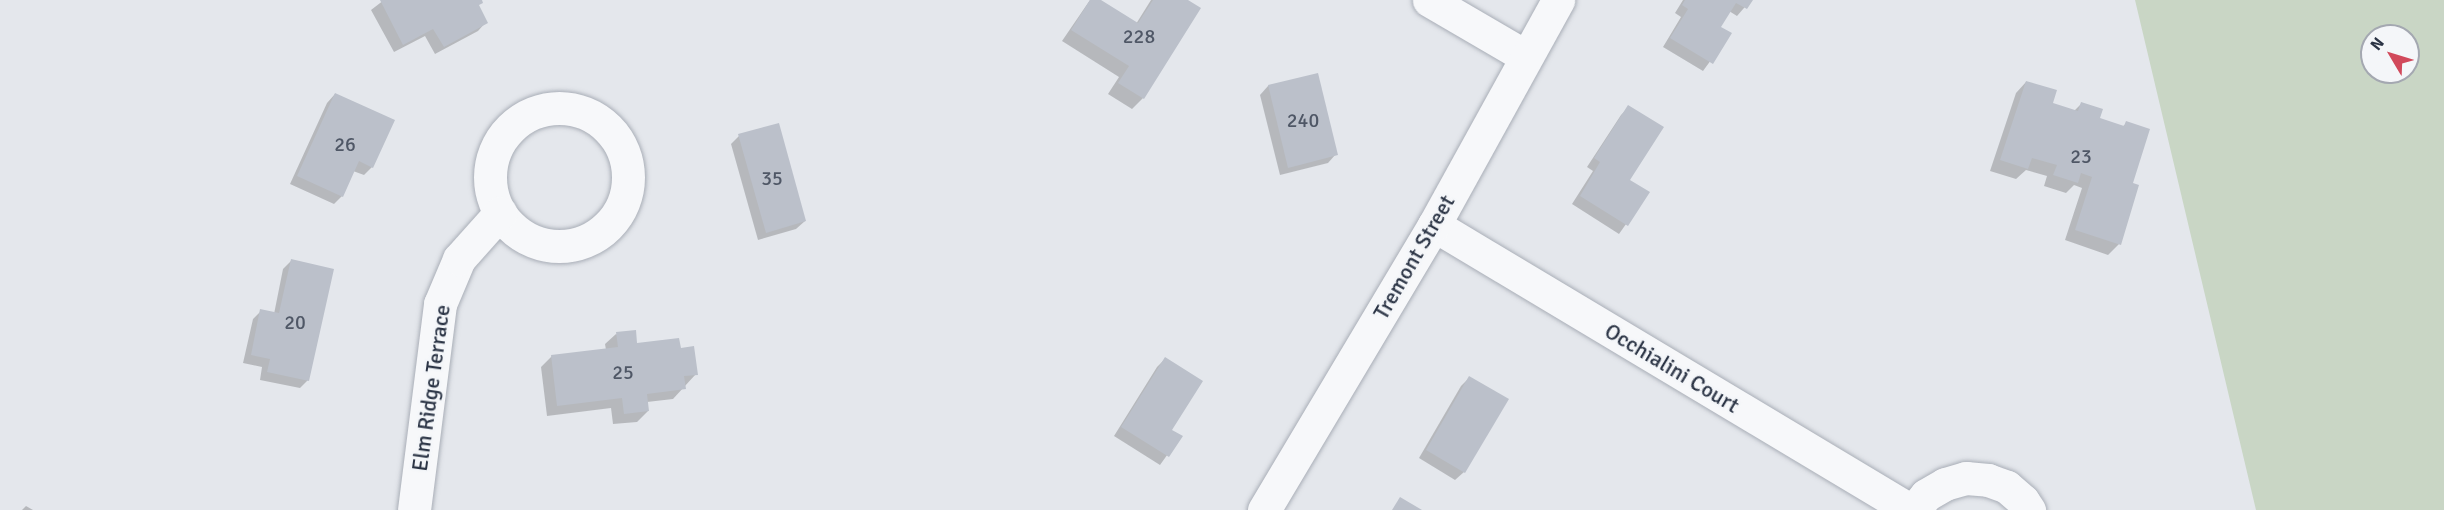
<!DOCTYPE html>
<style>
body{margin:0}
#map{position:relative;width:2444px;height:510px;overflow:hidden;background:#e4e7ec;font-family:Signika,sans-serif}
div>[style]{position:absolute}
.green>*{inset:0;background:#c9d6c5}
.shadow>*{inset:0;background:#0003}
.building>*{inset:0;background:#bbc0ca}
.roads{filter:drop-shadow(0 0 2px #a9aeb7) drop-shadow(0 0 2px #a9aeb7)}
.street>*{height:33px;margin:-16.5px;padding:0 16.5px;transform-origin:16.5px;border-radius:16.5px;background:#f7f8fa}
.street>.ring{margin:-16.5px;padding:0;box-sizing:content-box;background:none;border:33px solid #f7f8fa;border-radius:50%}
span{translate:-50% -50%;white-space:nowrap;text-align:center;line-height:1.15;-webkit-text-stroke:5px #f4f6f9;paint-order:stroke}
.number-label{font-size:20px;color:#4f5766}
.number-label span{-webkit-text-stroke-width:0}
.street-label{font-size:22px;color:#2b3445}
.north{position:absolute;left:2360px;top:24px;width:60px;height:60px;box-sizing:border-box;background:#f4f6f9;border:2px solid #a4a8b1;border-radius:50%;rotate:308deg;font-size:16px;font-weight:700;line-height:24px;text-align:center;color:#2b3445}
.north::after{content:'';display:block;margin:auto;width:21px;height:27px;background:#d1495b;clip-path:polygon(50% 0,100% 100%,50% 72%,0 100%)}
</style>
<div id="map">
<div class="green">
<div style="clip-path:polygon(evenodd,2135px 0,2444px 0,2444px 510px,2256px 510px,2135px 0,2372px 36px,2408px 36px,2408px 72px,2372px 72px,2372px 36px)"></div>
</div>
<div class="shadow">
<div style="clip-path:polygon(384px 0,480px 0,478px 6px,486px 22px,478px 31px,435px 54px,425px 36px,394px 52px,371px 10px)"></div>
<div style="clip-path:polygon(1090px 0,1098px 0,1136px 24px,1151px 0,1185px 0,1143px 98px,1132px 109px,1108px 94px,1119px 77px,1062px 41px)"></div>
<div style="clip-path:polygon(1683px 0,1751px 0,1737px 16px,1729px 11px,1719px 27px,1730px 34px,1703px 71px,1663px 47px,1681px 17px,1675px 13px)"></div>
<div style="clip-path:polygon(1317px 75px,1336px 154px,1328px 163px,1280px 175px,1260px 95px,1268px 86px)"></div>
<div style="clip-path:polygon(2026px 82px,2051px 104px,2074px 111px,2081px 104px,2099px 119px,2122px 127px,2127px 123px,2131px 184px,2119px 244px,2108px 255px,2065px 240px,2082px 188px,2074px 185px,2066px 193px,2044px 186px,2047px 176px,2026px 170px,2016px 179px,1990px 171px,2016px 93px)"></div>
<div style="clip-path:polygon(335px 94px,372px 167px,364px 175px,353px 171px,342px 196px,334px 204px,290px 184px,327px 103px)"></div>
<div style="clip-path:polygon(1629px 107px,1628px 180px,1648px 193px,1619px 234px,1572px 204px,1593px 171px,1587px 167px,1621px 115px)"></div>
<div style="clip-path:polygon(739px 136px,805px 221px,796px 229px,758px 240px,731px 144px)"></div>
<div style="clip-path:polygon(291px 261px,308px 380px,300px 388px,260px 380px,262px 367px,243px 363px,253px 319px,261px 311px,274px 314px,283px 269px)"></div>
<div style="clip-path:polygon(616px 334px,636px 345px,679px 349px,696px 374px,673px 399px,647px 402px,648px 411px,637px 422px,613px 424px,611px 408px,547px 416px,541px 367px,552px 356px,606px 350px,605px 344px)"></div>
<div style="clip-path:polygon(1165px 359px,1170px 430px,1180px 437px,1160px 465px,1114px 436px,1157px 367px)"></div>
<div style="clip-path:polygon(1469px 378px,1464px 472px,1455px 480px,1419px 458px,1461px 386px)"></div>
<div style="clip-path:polygon(26px 506px,33px 510px,22px 510px)"></div>
</div>
<div class="building">
<div style="clip-path:polygon(380px 0,482px 0,483px 3px,479px 5px,488px 23px,444px 47px,433px 29px,403px 45px)"></div>
<div style="clip-path:polygon(1090px 0,1101px 0,1138px 23px,1153px 0,1188px 0,1201px 8px,1144px 99px,1118px 83px,1129px 66px,1071px 30px)"></div>
<div style="clip-path:polygon(1685px 0,1753px 0,1747px 9px,1736px 3px,1721px 27px,1732px 33px,1713px 64px,1670px 38px,1688px 9px,1682px 5px)"></div>
<div style="clip-path:polygon(1318px 73px,1338px 155px,1288px 168px,1268px 85px)"></div>
<div style="clip-path:polygon(2026px 81px,2057px 90px,2053px 103px,2078px 111px,2081px 102px,2103px 109px,2100px 118px,2124px 126px,2126px 121px,2150px 129px,2133px 183px,2139px 185px,2121px 245px,2075px 230px,2092px 177px,2081px 173px,2078px 183px,2053px 175px,2057px 165px,2032px 158px,2028px 169px,2000px 160px)"></div>
<div style="clip-path:polygon(335px 93px,395px 120px,373px 168px,359px 161px,343px 197px,297px 176px)"></div>
<div style="clip-path:polygon(1628px 105px,1664px 127px,1630px 180px,1650px 192px,1628px 226px,1580px 196px,1600px 162px,1594px 158px)"></div>
<div style="clip-path:polygon(779px 123px,806px 221px,766px 233px,738px 134px)"></div>
<div style="clip-path:polygon(291px 259px,334px 269px,309px 381px,267px 372px,270px 359px,251px 355px,260px 309px,279px 313px)"></div>
<div style="clip-path:polygon(636px 330px,637px 343px,679px 338px,681px 348px,694px 346px,698px 375px,684px 376px,686px 389px,647px 394px,649px 411px,624px 414px,622px 398px,557px 406px,551px 355px,618px 347px,616px 332px)"></div>
<div style="clip-path:polygon(1165px 357px,1203px 381px,1172px 430px,1183px 436px,1169px 457px,1121px 427px)"></div>
<div style="clip-path:polygon(1469px 376px,1509px 399px,1465px 473px,1426px 450px)"></div>
<div style="clip-path:polygon(1400px 497px,1422px 510px,1392px 510px)"></div>
</div>
<div class="roads">
<div class="street">
<div style="left:1429px;top:0;width:111px;rotate:30.3deg"></div>
<div class="ring" style="left:490px;top:108px;width:105px;height:105px"></div>
<div style="left:1434px;top:225px;width:555px;rotate:30.91deg"></div>
<div style="left:414px;top:510px;width:208px;rotate:-82.8deg"></div>
<div style="left:440px;top:304px;width:49px;rotate:-67.1deg"></div>
<div style="left:459px;top:259px;width:62px;rotate:-48.3deg"></div>
<div style="left:1264px;top:510px;width:332px;rotate:-59.2deg"></div>
<div style="left:1434px;top:225px;width:257px;rotate:-61.1deg"></div>
<div style="left:1914px;top:510px;width:19px;rotate:-51deg"></div>
<div style="left:1926px;top:495px;width:22px;rotate:-30deg"></div>
<div style="left:1945px;top:484px;width:22px;rotate:-16deg"></div>
<div style="left:1966px;top:478px;width:22px;rotate:5deg"></div>
<div style="left:1988px;top:480px;width:20px;rotate:20deg"></div>
<div style="left:2007px;top:487px;width:21px;rotate:41deg"></div>
<div style="left:2023px;top:501px;width:11px;rotate:56deg"></div>
</div>
</div>
<div class="number-label">
<span style="left:1139px;top:36px">228</span>
<span style="left:1303px;top:120px">240</span>
<span style="left:345px;top:144px">26</span>
<span style="left:2081px;top:156px">23</span>
<span style="left:772px;top:178px">35</span>
<span style="left:295px;top:322px">20</span>
<span style="left:623px;top:372px">25</span>
</div>
<div class="street-label">
<span style="left:1414px;top:257px;rotate:-60deg">Tremont Street</span>
<span style="left:1672px;top:368px;rotate:31deg">Occhialini Court</span>
<span style="left:431px;top:388px;rotate:-82deg">Elm Ridge Terrace</span>
</div>
<div class="north">N</div>
</div>
